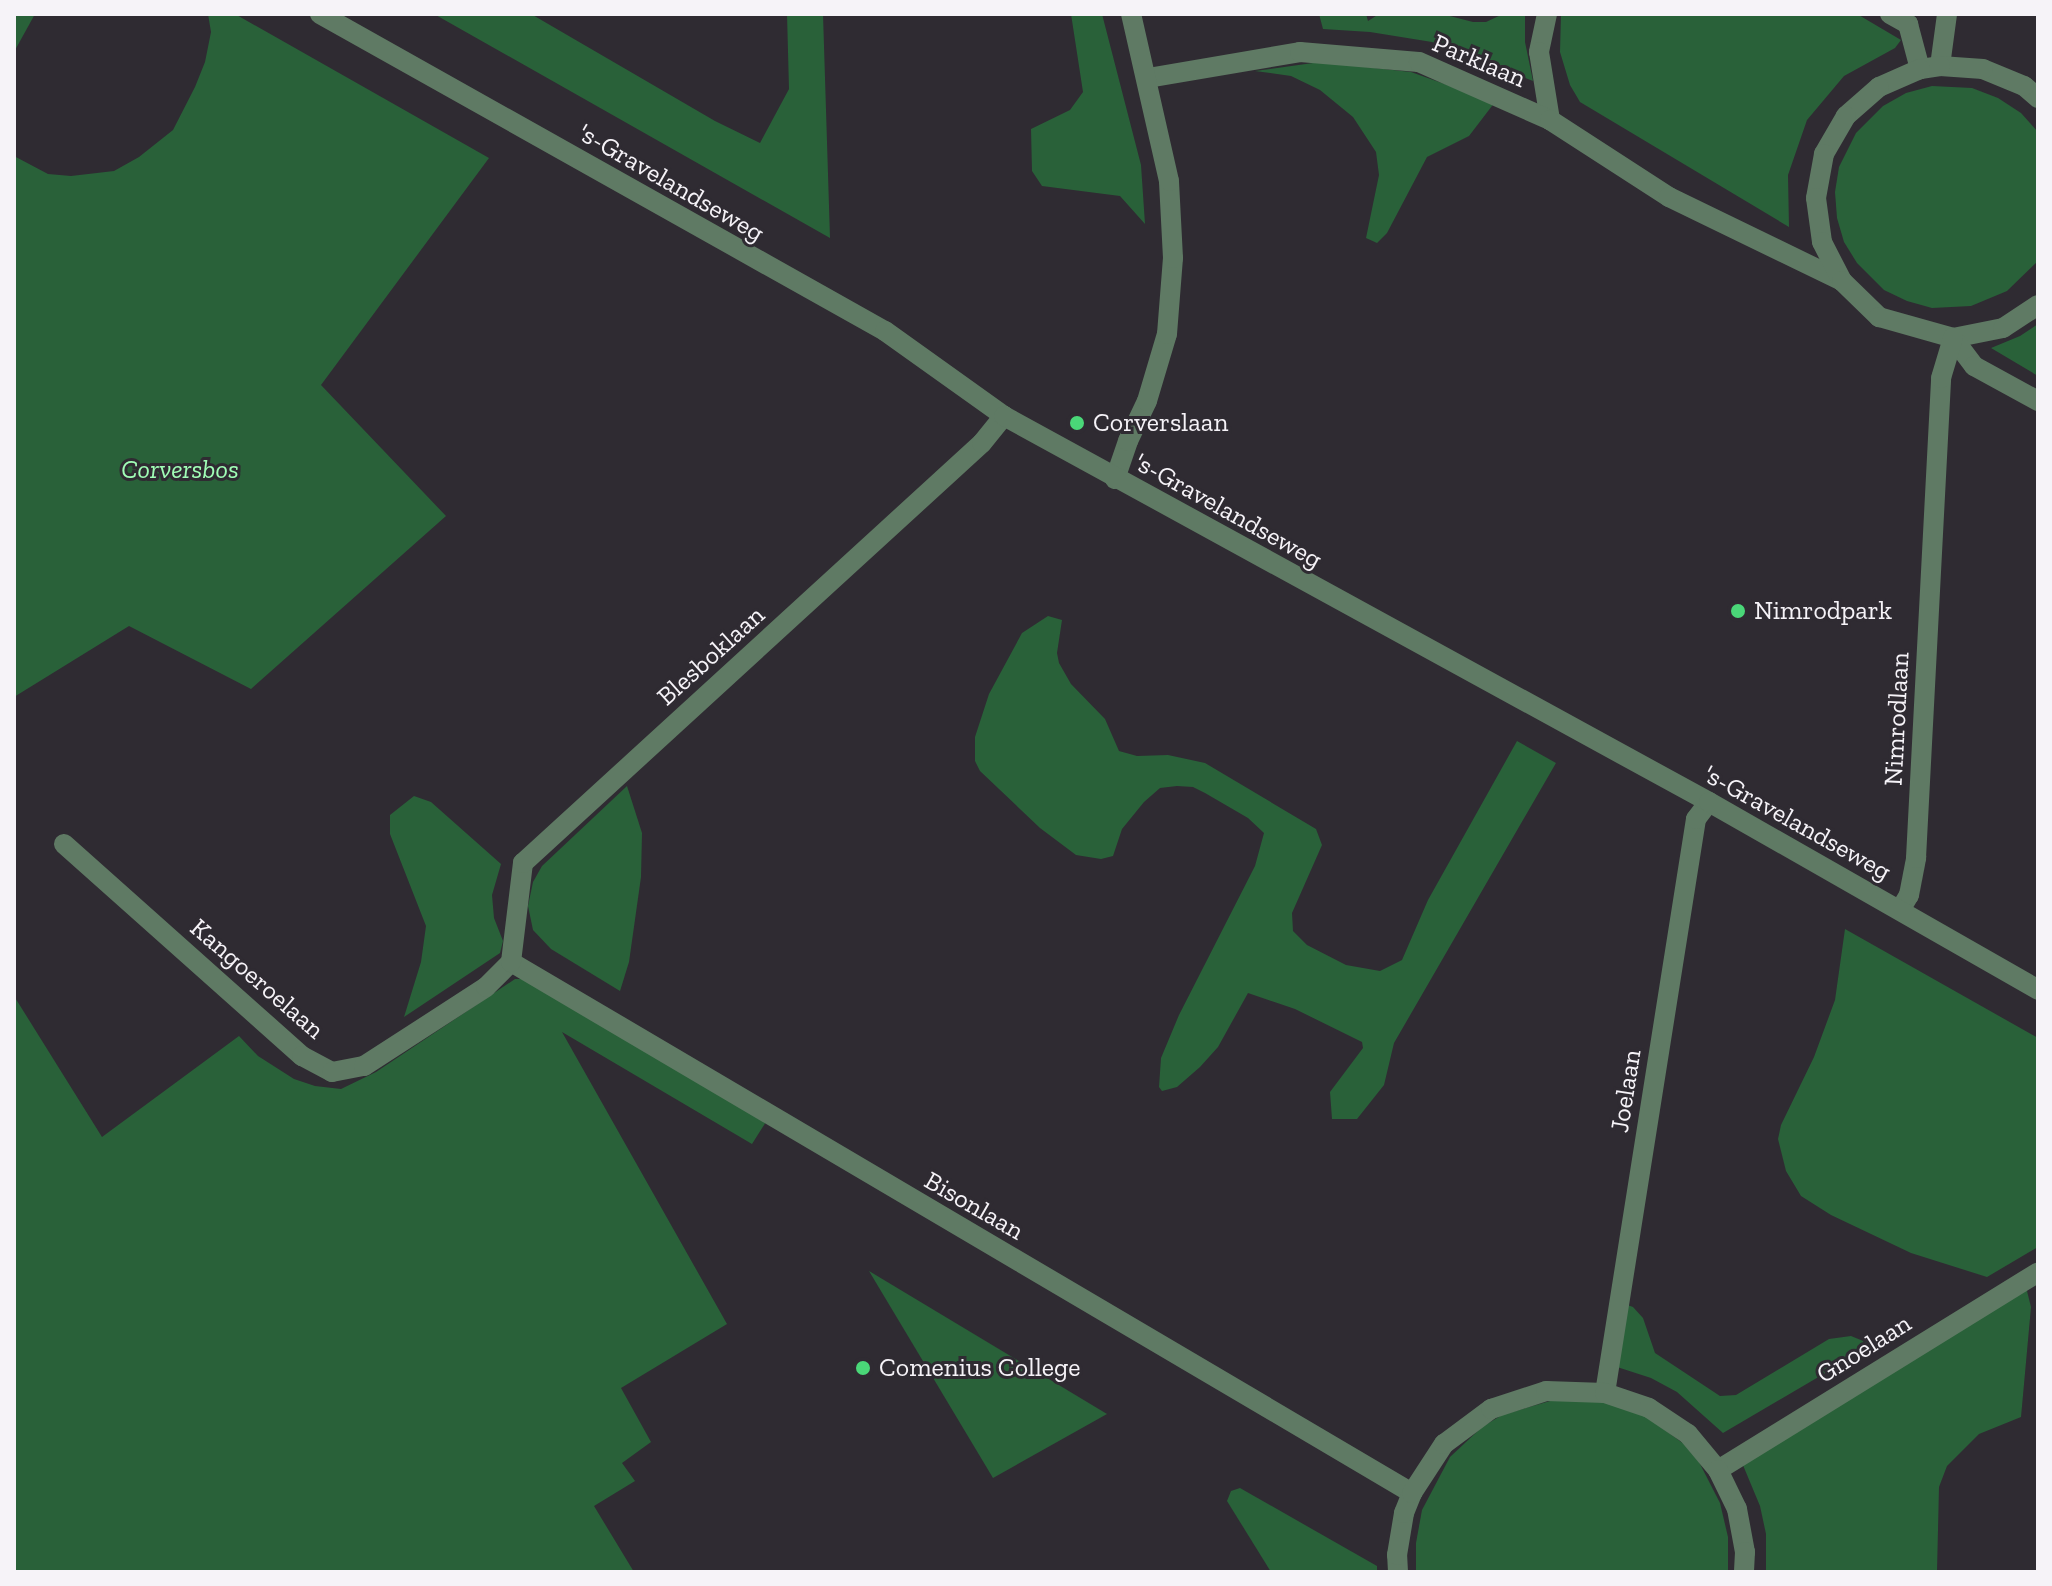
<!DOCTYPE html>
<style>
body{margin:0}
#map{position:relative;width:2052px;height:1586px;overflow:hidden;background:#2f2b32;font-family:"Zilla Slab",serif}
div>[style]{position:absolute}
.green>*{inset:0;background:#296139}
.minor>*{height:20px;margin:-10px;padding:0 10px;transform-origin:10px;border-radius:10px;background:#5f7a64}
.tertiary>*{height:20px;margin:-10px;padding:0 10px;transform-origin:10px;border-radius:10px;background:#5f7a64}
.dots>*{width:22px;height:22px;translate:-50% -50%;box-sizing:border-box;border:4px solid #2f2b32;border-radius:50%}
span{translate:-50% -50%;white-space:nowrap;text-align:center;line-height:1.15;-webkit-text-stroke:6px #2f2b32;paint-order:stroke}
.street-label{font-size:26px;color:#f6f3f8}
.poi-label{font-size:26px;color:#f6f3f8}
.left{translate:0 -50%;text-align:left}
.park-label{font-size:26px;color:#a0feb6;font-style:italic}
.frame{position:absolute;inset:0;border:16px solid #f6f3f8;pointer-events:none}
</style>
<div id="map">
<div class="green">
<div style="clip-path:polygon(14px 14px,35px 14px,14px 52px)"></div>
<div style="clip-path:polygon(208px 14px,235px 14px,489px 158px,321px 385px,446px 516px,251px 689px,129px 626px,14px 697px,14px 156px,48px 174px,71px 176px,114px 171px,139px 157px,173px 130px,195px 87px,205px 62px,211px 32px)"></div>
<div style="clip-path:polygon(434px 14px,531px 14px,715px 121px,760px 143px,789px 89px,787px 14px,823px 14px,830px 238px)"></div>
<div style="clip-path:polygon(1071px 14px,1102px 14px,1141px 165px,1145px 224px,1120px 196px,1042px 186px,1032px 171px,1031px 129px,1070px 110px,1083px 92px)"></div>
<div style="clip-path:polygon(1319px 14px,1366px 14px,1368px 21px,1379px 14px,1442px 14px,1473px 22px,1486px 22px,1503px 14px,1525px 14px,1525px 42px,1533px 81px,1432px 42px,1370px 32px,1323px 29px)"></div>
<div style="clip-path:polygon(1561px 14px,1857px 14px,1901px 40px,1895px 48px,1844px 76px,1807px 120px,1788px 175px,1789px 227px,1580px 102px,1570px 85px,1560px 52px)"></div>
<div style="clip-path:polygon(1320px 62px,1411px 72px,1495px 102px,1469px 136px,1427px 157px,1387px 233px,1377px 243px,1366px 238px,1379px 175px,1376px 152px,1353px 117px,1320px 90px,1291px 76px,1255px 71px)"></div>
<div style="clip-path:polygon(1932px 86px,1972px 88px,1998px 98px,2021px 113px,2038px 132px,2038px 261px,2007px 291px,1971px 306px,1932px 308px,1907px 301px,1884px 290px,1857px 263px,1844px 242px,1837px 218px,1835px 192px,1839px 167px,1856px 133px,1883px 106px,1906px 93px)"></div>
<div style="clip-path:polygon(2038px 324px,2038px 376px,1991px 348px,2020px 336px)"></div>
<div style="clip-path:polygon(1048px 616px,1062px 620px,1057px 653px,1059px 663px,1071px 684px,1105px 719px,1119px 751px,1137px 756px,1168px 755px,1205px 763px,1316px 829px,1322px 845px,1292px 913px,1293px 931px,1307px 945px,1346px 965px,1380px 971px,1402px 960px,1428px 900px,1517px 741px,1556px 763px,1394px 1043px,1384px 1085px,1357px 1119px,1332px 1119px,1330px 1092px,1363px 1048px,1362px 1042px,1295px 1009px,1248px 993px,1218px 1047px,1200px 1067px,1177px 1087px,1162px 1091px,1159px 1087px,1161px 1058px,1179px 1015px,1255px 866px,1264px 833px,1248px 818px,1205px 793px,1193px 787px,1177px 786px,1160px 788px,1144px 802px,1122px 829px,1113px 856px,1101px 859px,1076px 855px,1040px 828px,980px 771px,975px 761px,975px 737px,989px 694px,1022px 633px)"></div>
<div style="clip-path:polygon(627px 786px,642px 833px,641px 877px,629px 962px,620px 991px,551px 949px,533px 930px,528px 906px,533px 882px,542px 866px)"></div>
<div style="clip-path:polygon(414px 796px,431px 802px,501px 864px,492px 895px,494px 918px,503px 941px,500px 953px,404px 1017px,421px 962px,426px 926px,390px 834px,390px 815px)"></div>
<div style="clip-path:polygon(1845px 929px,2038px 1038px,2038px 1247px,1987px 1277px,1911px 1253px,1831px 1215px,1801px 1196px,1786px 1171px,1778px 1139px,1781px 1125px,1814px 1057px,1835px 1000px)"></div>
<div style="clip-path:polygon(515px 979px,533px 979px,771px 1114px,752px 1144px,562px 1032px,727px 1324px,621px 1388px,651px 1442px,622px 1463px,635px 1481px,594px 1506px,634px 1572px,14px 1572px,14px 996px,102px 1137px,239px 1036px,258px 1056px,294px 1079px,315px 1086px,341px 1089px,376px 1072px)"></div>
<div style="clip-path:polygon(869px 1271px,1107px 1414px,993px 1478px)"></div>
<div style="clip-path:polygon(2026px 1287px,2031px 1307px,2021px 1417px,1979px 1434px,1947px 1466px,1939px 1487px,1937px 1572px,1766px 1572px,1766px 1534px,1760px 1506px,1740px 1458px)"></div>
<div style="clip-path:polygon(1622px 1303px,1633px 1307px,1643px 1318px,1655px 1353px,1720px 1396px,1736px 1395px,1829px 1339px,1851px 1336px,1873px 1345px,1723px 1433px,1677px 1392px,1651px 1378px,1614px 1366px)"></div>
<div style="clip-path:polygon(1557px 1399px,1602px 1401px,1647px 1417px,1684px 1444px,1699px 1462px,1720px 1503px,1728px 1537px,1728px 1572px,1416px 1572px,1416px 1543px,1422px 1510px,1450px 1457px,1482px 1427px,1502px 1415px)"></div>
<div style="clip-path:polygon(1240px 1488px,1377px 1566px,1377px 1572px,1271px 1572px,1227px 1501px,1231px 1491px)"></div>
</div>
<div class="minor">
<div style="left:1547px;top:14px;width:39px;rotate:102deg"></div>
<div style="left:1539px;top:52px;width:69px;rotate:80.8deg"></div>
<div style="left:1890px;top:14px;width:21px;rotate:29deg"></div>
<div style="left:1908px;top:24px;width:47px;rotate:75.1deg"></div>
<div style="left:1940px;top:66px;width:52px;rotate:-82.3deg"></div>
<div style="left:1148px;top:78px;width:154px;rotate:-9.7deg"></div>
<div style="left:1300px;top:52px;width:119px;rotate:4.8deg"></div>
<div style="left:1419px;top:62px;width:143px;rotate:23.9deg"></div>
<div style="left:1550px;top:120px;width:142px;rotate:32.9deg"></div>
<div style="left:1669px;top:197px;width:192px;rotate:25.9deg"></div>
<div style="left:2038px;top:98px;width:18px;rotate:-139deg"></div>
<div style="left:2024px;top:86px;width:44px;rotate:-157.5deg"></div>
<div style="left:1983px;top:69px;width:43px;rotate:-176deg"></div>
<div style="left:1940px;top:66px;width:20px;rotate:171deg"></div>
<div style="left:1920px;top:69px;width:45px;rotate:156.3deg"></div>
<div style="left:1879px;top:87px;width:44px;rotate:138.7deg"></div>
<div style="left:1846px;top:116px;width:44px;rotate:120.1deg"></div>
<div style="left:1824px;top:154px;width:45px;rotate:100.3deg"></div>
<div style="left:1816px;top:198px;width:44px;rotate:82.2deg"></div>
<div style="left:1822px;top:242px;width:44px;rotate:62.9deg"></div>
<div style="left:1842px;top:281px;width:52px;rotate:44.2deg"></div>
<div style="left:1879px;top:317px;width:77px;rotate:15.8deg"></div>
<div style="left:1953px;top:338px;width:51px;rotate:-11.3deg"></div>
<div style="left:2003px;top:328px;width:42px;rotate:-33.3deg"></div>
<div style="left:1953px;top:338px;width:35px;rotate:53deg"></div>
<div style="left:1974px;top:366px;width:73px;rotate:28.7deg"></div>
<div style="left:1115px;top:479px;width:40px;rotate:-71.1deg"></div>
<div style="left:1128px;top:441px;width:44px;rotate:-64.6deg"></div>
<div style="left:1147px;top:401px;width:70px;rotate:-73.4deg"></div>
<div style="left:1167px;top:334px;width:76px;rotate:-85.5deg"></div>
<div style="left:1173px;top:258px;width:77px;rotate:-93deg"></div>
<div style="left:1169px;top:181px;width:171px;rotate:-102.8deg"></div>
<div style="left:64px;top:844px;width:319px;rotate:41.7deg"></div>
<div style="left:302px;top:1056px;width:34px;rotate:28deg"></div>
<div style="left:332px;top:1072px;width:33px;rotate:-11deg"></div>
<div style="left:364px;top:1066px;width:145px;rotate:-32.9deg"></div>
<div style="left:486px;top:987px;width:35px;rotate:-45deg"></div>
<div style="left:1900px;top:910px;width:17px;rotate:-59deg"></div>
<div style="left:1909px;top:895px;width:38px;rotate:-79deg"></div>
<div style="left:1916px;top:858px;width:481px;rotate:-87deg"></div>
<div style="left:1941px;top:378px;width:42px;rotate:-73.3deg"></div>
<div style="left:511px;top:962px;width:1046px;rotate:30.51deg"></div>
<div style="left:511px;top:962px;width:100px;rotate:-83.1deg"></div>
<div style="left:523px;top:863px;width:622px;rotate:-42.46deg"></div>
<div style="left:982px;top:443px;width:35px;rotate:-51deg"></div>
<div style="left:1605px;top:1393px;width:581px;rotate:-80.99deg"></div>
<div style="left:1696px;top:819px;width:21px;rotate:-53deg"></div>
<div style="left:1718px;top:1470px;width:376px;rotate:-31.7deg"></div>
<div style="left:1398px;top:1572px;width:17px;rotate:-93deg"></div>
<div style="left:1397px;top:1555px;width:43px;rotate:-80.5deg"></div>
<div style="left:1404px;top:1513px;width:22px;rotate:-68deg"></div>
<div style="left:1412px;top:1493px;width:59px;rotate:-56.9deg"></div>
<div style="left:1444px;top:1444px;width:59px;rotate:-36.7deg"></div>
<div style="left:1491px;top:1409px;width:58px;rotate:-18.1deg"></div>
<div style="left:1546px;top:1391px;width:59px;rotate:1.9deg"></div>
<div style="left:1605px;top:1393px;width:46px;rotate:18.8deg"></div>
<div style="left:1649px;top:1408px;width:47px;rotate:33.7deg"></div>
<div style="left:1688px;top:1434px;width:47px;rotate:50.2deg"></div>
<div style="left:1718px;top:1470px;width:43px;rotate:64deg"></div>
<div style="left:1737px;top:1509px;width:44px;rotate:79.5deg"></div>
<div style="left:1745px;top:1552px;width:20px;rotate:93deg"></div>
</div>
<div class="tertiary">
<div style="left:320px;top:14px;width:648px;rotate:29.3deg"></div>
<div style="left:885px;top:331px;width:146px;rotate:35.5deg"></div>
<div style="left:1004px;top:416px;width:804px;rotate:28.7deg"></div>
<div style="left:1709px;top:802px;width:379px;rotate:29.7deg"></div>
</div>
<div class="dots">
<div style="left:1077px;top:423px;background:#4ad778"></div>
<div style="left:1738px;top:611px;background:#4ad778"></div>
<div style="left:863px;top:1368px;background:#4ad778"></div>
</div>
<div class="street-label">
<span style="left:1479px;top:61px;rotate:23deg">Parklaan</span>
<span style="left:671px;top:183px;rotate:30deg">'s-Gravelandseweg</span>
<span style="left:1228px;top:511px;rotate:29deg">'s-Gravelandseweg</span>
<span style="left:711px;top:656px;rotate:-42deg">Blesboklaan</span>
<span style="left:1897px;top:719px;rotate:-87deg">Nimrodlaan</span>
<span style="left:1797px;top:823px;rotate:29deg">'s-Gravelandseweg</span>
<span style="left:257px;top:979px;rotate:41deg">Kangoeroelaan</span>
<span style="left:1626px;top:1091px;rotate:-81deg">Joelaan</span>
<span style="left:974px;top:1206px;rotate:30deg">Bisonlaan</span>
<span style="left:1864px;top:1349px;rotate:-32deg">Gnoelaan</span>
</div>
<div class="poi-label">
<span class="left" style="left:1093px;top:423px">Corverslaan</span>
<span class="left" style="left:1754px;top:611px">Nimrodpark</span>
<span class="left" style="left:879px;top:1368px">Comenius College</span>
</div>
<div class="park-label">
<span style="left:180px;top:470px">Corversbos</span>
</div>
<div class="frame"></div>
</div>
